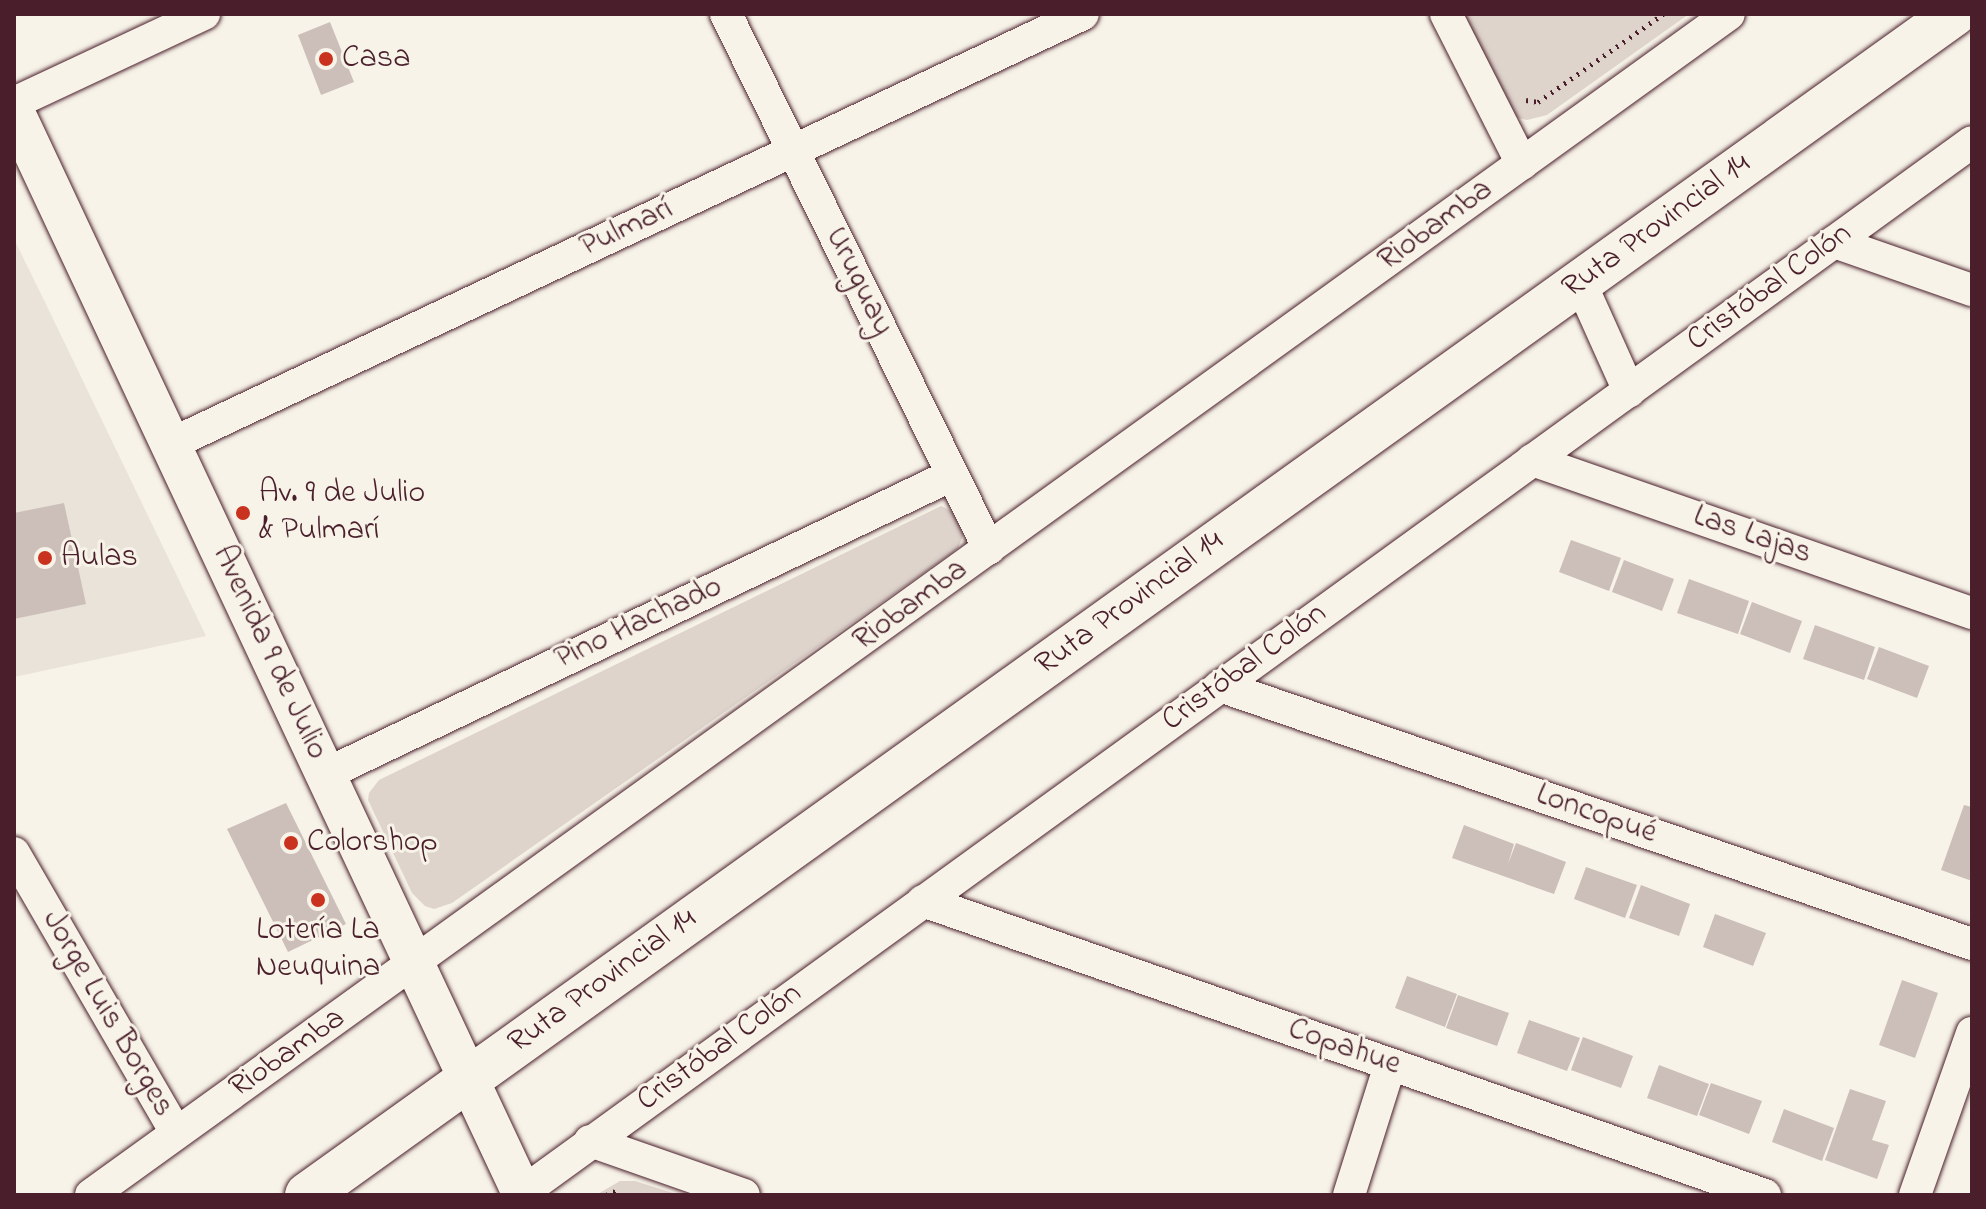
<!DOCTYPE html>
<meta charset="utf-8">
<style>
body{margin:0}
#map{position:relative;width:1986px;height:1209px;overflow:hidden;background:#f7f3e8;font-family:"Indie Flower",sans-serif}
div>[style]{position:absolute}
.built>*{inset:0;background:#eae3da}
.green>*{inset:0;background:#ded4cc}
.building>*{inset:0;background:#ccbfb9}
.path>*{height:5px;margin-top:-2.5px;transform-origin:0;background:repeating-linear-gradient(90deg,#4a1f2b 0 2px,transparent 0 8px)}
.roads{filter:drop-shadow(0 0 2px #4a1f2b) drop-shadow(0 0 2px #4a1f2b)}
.minor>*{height:32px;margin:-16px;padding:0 16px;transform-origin:16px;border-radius:16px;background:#f7f3e8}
.tertiary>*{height:40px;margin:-20px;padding:0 20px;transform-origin:20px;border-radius:20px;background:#f7f3e8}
.secondary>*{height:44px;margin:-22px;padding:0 22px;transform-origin:22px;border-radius:22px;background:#f7f3e8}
.dots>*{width:22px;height:22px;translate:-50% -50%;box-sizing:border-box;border:4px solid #f7f3e8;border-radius:50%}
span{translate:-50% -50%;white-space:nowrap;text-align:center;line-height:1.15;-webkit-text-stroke:6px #f7f3e8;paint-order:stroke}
.poi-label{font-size:32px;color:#4a1f2b}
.left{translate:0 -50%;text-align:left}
.street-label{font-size:32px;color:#4a1f2b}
.frame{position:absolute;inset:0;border:16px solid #4a1f2b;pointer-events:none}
</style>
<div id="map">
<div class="built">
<div style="clip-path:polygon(14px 239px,43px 298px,206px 636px,14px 677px)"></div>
</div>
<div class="green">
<div style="clip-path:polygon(1464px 14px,1689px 14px,1547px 115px,1527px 120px,1518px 118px,1505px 102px)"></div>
<div style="clip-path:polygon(941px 506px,958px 514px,965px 531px,958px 548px,952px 553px,452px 903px,434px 909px,425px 906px,412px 893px,368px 800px,369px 793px,379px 780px)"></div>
<div style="clip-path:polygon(620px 1181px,635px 1181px,679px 1195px,596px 1195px)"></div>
</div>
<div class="building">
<div style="clip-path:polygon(330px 22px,354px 82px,321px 95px,298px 35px)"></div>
<div style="clip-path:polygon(64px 503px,86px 604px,14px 619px,14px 513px)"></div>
<div style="clip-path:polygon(1571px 540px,1621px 558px,1609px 591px,1559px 572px)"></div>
<div style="clip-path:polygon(1624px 560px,1674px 579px,1662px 611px,1612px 592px)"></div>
<div style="clip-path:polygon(1689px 579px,1749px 601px,1738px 634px,1677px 613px)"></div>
<div style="clip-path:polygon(1752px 602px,1802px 621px,1790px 653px,1740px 634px)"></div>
<div style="clip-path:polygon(1815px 625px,1875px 647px,1864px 680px,1803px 659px)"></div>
<div style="clip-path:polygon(1879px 647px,1929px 666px,1917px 698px,1867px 679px)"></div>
<div style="clip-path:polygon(286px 803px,346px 924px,288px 952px,227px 829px)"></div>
<div style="clip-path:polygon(1964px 805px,1972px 807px,1972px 881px,1941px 870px)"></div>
<div style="clip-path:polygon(1464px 825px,1514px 844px,1508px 864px,1516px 843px,1566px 862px,1554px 894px,1452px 858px)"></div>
<div style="clip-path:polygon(1586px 867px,1637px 885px,1625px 918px,1574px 899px)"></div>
<div style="clip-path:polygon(1641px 885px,1690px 904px,1679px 936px,1629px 918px)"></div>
<div style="clip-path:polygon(1715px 914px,1766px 933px,1753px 966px,1703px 947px)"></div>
<div style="clip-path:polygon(1407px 976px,1457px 994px,1445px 1027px,1395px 1008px)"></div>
<div style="clip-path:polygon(1902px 980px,1938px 993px,1915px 1058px,1879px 1045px)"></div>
<div style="clip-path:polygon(1458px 995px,1509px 1013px,1497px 1046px,1446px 1028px)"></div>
<div style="clip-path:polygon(1529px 1020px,1580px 1038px,1567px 1071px,1517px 1053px)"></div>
<div style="clip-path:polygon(1583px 1037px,1633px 1056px,1621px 1088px,1571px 1070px)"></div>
<div style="clip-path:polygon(1659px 1065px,1709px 1084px,1697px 1116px,1647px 1098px)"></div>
<div style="clip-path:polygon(1711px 1083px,1762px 1101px,1749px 1134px,1699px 1115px)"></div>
<div style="clip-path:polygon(1850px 1089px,1886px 1101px,1872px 1140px,1889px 1145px,1877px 1179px,1825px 1160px)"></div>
<div style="clip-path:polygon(1784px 1109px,1834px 1128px,1822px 1161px,1772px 1142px)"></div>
</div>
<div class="path">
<div style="left:1526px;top:100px;width:12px;rotate:9deg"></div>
<div style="left:1538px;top:102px;width:153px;rotate:-35.1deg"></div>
<div style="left:606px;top:1195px;width:15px;rotate:-23deg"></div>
</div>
<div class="roads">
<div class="minor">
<div style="left:726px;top:14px;width:596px;rotate:63.82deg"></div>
<div style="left:1446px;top:14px;width:168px;rotate:63.1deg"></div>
<div style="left:14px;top:103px;width:210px;rotate:-25.1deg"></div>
<div style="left:1834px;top:242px;width:146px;rotate:19.2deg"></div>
<div style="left:1580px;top:282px;width:120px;rotate:65.8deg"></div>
<div style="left:171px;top:444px;width:1008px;rotate:-25.24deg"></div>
<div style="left:1532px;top:460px;width:466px;rotate:19.2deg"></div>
<div style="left:1220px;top:686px;width:795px;rotate:18.94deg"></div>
<div style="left:326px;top:774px;width:694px;rotate:-25.53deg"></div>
<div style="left:14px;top:853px;width:323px;rotate:59.9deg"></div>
<div style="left:923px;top:901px;width:892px;rotate:19.25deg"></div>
<div style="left:590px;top:1141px;width:163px;rotate:19.3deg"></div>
<div style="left:91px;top:1195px;width:2019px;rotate:-35.79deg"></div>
<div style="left:519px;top:1195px;width:1794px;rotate:-35.93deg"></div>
<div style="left:1349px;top:1195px;width:136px;rotate:-72.5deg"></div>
<div style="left:1915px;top:1195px;width:172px;rotate:-70.6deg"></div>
</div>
<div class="tertiary">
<div style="left:14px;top:111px;width:1198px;rotate:64.85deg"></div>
</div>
<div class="secondary">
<div style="left:307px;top:1195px;width:2027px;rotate:-35.64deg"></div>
</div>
</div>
<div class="dots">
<div style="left:326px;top:59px;background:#c8321e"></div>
<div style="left:243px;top:513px;background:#c8321e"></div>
<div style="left:45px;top:558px;background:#c8321e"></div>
<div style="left:291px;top:843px;background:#c8321e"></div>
<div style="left:318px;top:900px;background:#c8321e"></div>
</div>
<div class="poi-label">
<span class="left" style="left:342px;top:59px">Casa</span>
<span class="left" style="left:259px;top:513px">Av. 9 de Julio<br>&amp; Pulmarí</span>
<span class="left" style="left:61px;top:558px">Aulas</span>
<span class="left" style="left:307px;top:843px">Colorshop</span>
<span style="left:318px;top:950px">Lotería La<br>Neuquina</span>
</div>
<div class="street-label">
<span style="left:1436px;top:226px;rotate:-36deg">Riobamba</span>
<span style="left:1657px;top:227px;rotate:-36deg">Ruta Provincial 14</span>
<span style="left:627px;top:229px;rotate:-25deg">Pulmarí</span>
<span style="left:858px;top:282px;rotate:64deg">Uruguay</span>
<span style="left:1770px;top:288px;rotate:-36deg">Cristóbal Colón</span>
<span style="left:1752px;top:536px;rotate:19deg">Las Lajas</span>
<span style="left:1130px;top:604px;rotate:-36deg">Ruta Provincial 14</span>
<span style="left:911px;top:606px;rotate:-36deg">Riobamba</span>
<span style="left:639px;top:624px;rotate:-25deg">Pino Hachado</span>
<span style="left:269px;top:653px;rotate:65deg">Avenida 9 de Julio</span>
<span style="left:1245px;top:668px;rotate:-36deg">Cristóbal Colón</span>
<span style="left:1596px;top:815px;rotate:19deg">Loncopué</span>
<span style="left:603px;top:982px;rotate:-36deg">Ruta Provincial 14</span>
<span style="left:107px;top:1014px;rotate:60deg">Jorge Luis Borges</span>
<span style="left:720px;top:1048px;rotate:-36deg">Cristóbal Colón</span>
<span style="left:1344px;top:1048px;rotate:19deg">Copahue</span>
<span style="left:288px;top:1054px;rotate:-35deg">Riobamba</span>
</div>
<div class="frame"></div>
</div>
